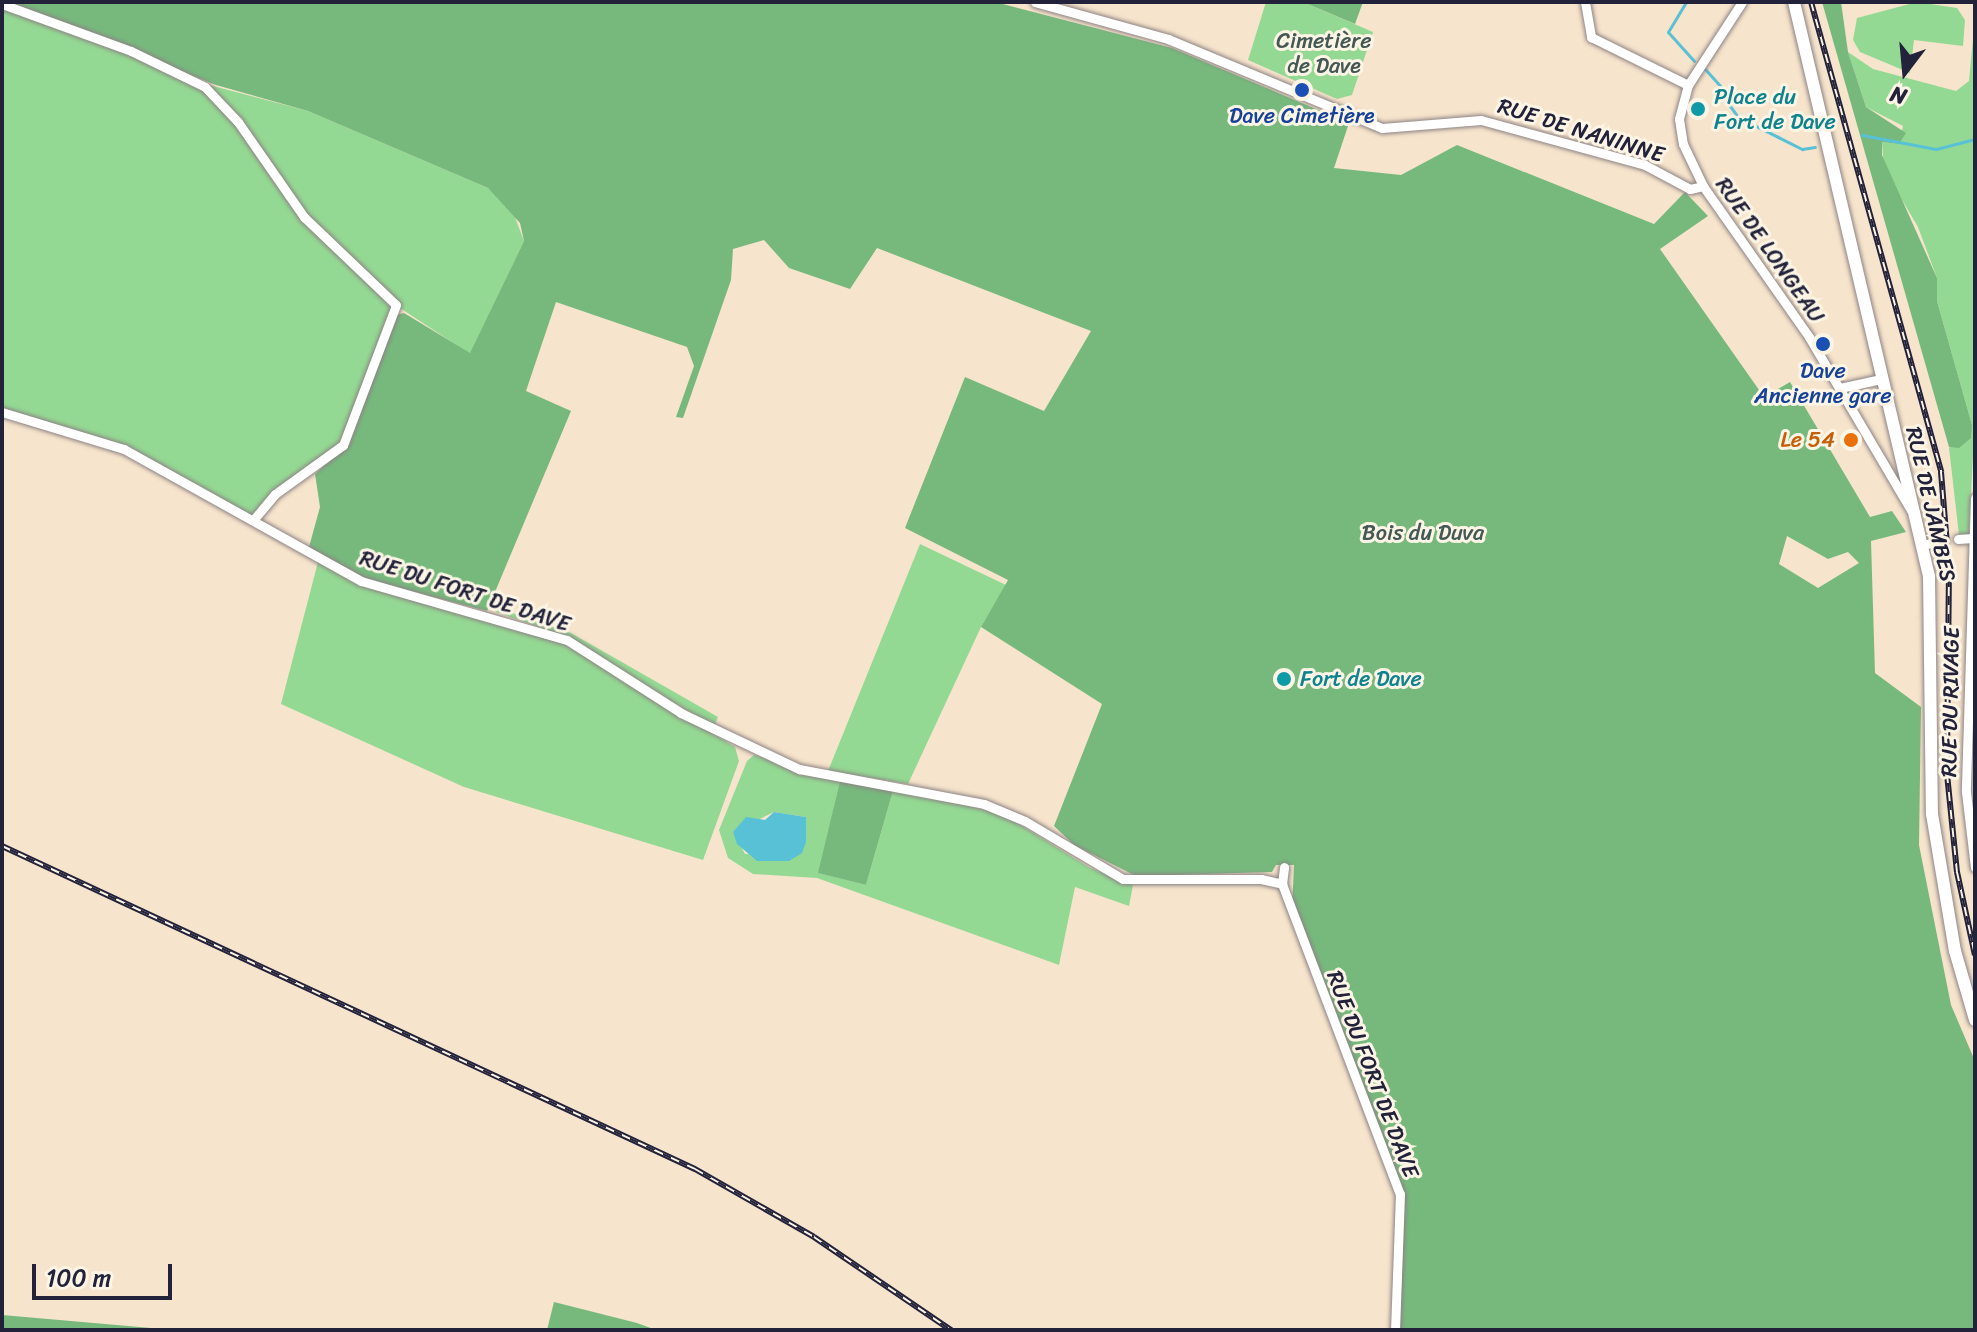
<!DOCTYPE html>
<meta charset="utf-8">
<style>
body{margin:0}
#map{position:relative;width:1977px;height:1332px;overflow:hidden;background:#f7e4cc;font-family:Sriracha,sans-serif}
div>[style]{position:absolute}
.green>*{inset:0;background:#94d993}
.forest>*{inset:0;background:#77b97d}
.water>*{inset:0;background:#59c1d5}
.stream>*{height:3px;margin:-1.5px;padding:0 1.5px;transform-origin:1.5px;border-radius:1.5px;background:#59c1d5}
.roads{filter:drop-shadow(0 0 2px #8c8384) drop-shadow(0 0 2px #8c8384)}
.minor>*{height:9px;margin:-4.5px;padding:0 4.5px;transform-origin:4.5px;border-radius:4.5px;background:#fff}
.major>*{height:12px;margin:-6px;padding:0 6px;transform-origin:6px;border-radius:6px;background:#fff}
.rail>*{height:6px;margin-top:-3px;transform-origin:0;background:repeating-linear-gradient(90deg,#fcf5e5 0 9px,#22223b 0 18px);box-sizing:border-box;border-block:2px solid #22223b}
.dots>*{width:22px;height:22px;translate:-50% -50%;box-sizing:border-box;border:4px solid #fcf5e5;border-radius:50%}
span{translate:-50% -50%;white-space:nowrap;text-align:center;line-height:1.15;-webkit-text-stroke:6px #fcf5e5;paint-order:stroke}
.park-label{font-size:22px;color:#445955}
.culture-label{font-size:22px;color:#0d838f}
.left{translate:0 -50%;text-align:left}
.transit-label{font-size:22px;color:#164399}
.street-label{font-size:22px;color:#22223b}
.food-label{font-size:22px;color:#c56008}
.right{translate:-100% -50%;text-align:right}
.frame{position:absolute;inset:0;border:4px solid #22223b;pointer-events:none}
.north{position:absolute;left:1865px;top:32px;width:80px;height:80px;-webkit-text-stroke:6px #fcf5e5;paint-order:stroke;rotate:196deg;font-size:22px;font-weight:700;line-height:32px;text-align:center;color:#22223b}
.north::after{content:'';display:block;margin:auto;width:28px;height:36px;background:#22223b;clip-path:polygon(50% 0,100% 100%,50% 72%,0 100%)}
.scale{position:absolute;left:32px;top:1264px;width:140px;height:36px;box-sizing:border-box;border:4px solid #22223b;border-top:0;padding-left:10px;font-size:24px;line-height:28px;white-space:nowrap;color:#22223b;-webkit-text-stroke:6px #fcf5e5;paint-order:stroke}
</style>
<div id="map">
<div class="green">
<div style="clip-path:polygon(1266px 2px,1303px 2px,1373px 32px,1352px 95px,1337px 99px,1248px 60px)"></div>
<div style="clip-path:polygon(1917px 2px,1957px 8px,1965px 20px,1963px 46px,1914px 40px,1910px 73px,1860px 52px,1853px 40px,1857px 18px)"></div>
<div style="clip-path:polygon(2px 4px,209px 85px,308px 111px,488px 188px,513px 212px,524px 241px,470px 354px,397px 306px,347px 438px,280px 490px,253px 520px,136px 455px,2px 412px)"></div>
<div style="clip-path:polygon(1975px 17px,1975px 417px,1969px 534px,1959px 535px,1949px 448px,1972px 425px,1937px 301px,1937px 278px,1918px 227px,1884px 169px,1882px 142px,1899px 144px,1903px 126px,1866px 107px,1848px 52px,1873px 69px,1956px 91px,1969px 81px)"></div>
<div style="clip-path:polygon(920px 544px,1006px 585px,981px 627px,908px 784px,828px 771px)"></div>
<div style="clip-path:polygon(318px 562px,560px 642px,735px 747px,739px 761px,703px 860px,464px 787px,281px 704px)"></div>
<div style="clip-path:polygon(498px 608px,571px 633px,718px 717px,714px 727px,568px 637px,496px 612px)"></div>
<div style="clip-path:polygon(evenodd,754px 755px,840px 781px,819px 873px,866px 885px,893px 791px,958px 802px,1009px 818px,1090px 868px,1133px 885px,1129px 906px,1075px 887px,1059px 965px,817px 878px,753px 874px,728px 858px,719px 830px,747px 761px,754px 755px,774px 812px,806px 817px,802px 853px,745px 854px,733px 832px,774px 812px)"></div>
</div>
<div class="forest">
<div style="clip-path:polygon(evenodd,9px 2px,995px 2px,1172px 48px,1349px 123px,1334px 168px,1401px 175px,1457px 145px,1654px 224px,1685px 192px,1708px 216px,1660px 249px,1764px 397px,1790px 382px,1870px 517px,1892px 511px,1906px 532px,1871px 541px,1875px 673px,1921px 707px,1919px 845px,1951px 1005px,1975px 1061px,1975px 1330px,1399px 1330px,1404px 1195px,1292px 909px,1294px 865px,1276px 865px,1272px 872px,1136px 876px,1074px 845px,1054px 826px,1102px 704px,981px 627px,1008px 580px,905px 528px,965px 377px,1044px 411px,1091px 331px,877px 248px,850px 289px,789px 268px,764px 240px,733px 249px,731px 280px,683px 418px,676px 417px,694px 366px,687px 347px,556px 302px,526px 391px,571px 411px,487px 611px,362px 578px,309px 547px,320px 507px,315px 474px,349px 444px,396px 315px,404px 313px,470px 353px,524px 241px,520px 223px,488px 188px,308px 111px,216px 85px,9px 2px,1787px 536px,1828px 559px,1848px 552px,1859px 563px,1818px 588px,1779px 564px,1787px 536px)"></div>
<div style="clip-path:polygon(1303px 2px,1363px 2px,1355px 24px)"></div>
<div style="clip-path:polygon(1822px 2px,1841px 2px,1848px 52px,1866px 107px,1906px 133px,1899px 144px,1882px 142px,1882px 155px,1937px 278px,1937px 301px,1972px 425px,1971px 438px,1959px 448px,1949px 447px)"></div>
<div style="clip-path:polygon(840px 781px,893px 791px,866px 885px,818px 873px)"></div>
<div style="clip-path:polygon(554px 1302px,637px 1323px,656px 1330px,547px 1330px)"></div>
<div style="clip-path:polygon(2px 1315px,174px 1330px,2px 1330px)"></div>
</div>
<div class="water">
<div style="clip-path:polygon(774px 812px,806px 817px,806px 842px,802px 853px,789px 861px,757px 861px,737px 844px,733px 832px,746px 817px,765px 820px)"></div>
</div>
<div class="stream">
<div style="left:1686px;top:2px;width:35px;rotate:121deg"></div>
<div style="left:1668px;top:32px;width:39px;rotate:48deg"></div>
<div style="left:1705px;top:69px;width:40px;rotate:48deg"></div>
<div style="left:1732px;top:99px;width:7px;rotate:106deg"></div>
<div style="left:1730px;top:106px;width:14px;rotate:54deg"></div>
<div style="left:1738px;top:117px;width:72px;rotate:26.6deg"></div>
<div style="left:1802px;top:149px;width:13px;rotate:-9deg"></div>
<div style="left:1862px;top:135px;width:75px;rotate:10.7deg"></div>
<div style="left:1936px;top:149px;width:40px;rotate:-14.4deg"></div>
</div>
<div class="roads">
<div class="minor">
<div style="left:1035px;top:2px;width:138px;rotate:15.5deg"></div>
<div style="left:1168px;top:39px;width:232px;rotate:22.6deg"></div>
<div style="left:1382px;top:128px;width:99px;rotate:-4.6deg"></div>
<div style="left:1481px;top:120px;width:170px;rotate:15.3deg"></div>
<div style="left:1645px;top:165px;width:51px;rotate:28.1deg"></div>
<div style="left:1690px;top:189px;width:13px;rotate:-13deg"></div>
<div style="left:1585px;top:2px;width:36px;rotate:80deg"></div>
<div style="left:1591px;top:37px;width:108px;rotate:26.3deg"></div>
<div style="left:1742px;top:2px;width:99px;rotate:123deg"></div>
<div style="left:1688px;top:85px;width:35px;rotate:105deg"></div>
<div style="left:1679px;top:119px;width:25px;rotate:81deg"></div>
<div style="left:1683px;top:144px;width:47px;rotate:64.5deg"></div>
<div style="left:1703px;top:186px;width:184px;rotate:54.9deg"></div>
<div style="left:1809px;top:337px;width:201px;rotate:59.5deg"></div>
<div style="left:2px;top:4px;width:137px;rotate:20deg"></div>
<div style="left:131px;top:51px;width:82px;rotate:25.9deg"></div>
<div style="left:205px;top:87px;width:48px;rotate:46.7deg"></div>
<div style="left:238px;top:122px;width:116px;rotate:55.2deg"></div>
<div style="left:304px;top:217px;width:127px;rotate:43.7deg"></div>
<div style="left:396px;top:305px;width:150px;rotate:110.7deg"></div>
<div style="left:343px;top:445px;width:84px;rotate:144.2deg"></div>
<div style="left:275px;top:494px;width:34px;rotate:130deg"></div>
<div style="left:1840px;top:388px;width:42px;rotate:-12.4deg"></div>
<div style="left:2px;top:412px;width:127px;rotate:16.9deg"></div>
<div style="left:124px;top:449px;width:271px;rotate:29.1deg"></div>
<div style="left:361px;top:581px;width:214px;rotate:16deg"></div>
<div style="left:567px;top:640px;width:135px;rotate:32.6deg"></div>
<div style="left:681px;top:713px;width:131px;rotate:25.4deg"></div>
<div style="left:799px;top:769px;width:188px;rotate:10.7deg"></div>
<div style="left:984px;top:804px;width:44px;rotate:22.5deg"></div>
<div style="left:1025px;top:821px;width:114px;rotate:30.6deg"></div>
<div style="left:1123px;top:879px;width:138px"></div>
<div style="left:1261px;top:879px;width:22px;rotate:13deg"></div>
<div style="left:1282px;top:884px;width:332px;rotate:69.2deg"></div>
<div style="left:1400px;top:1194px;width:136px;rotate:92.1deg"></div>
<div style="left:1975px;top:498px;width:294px;rotate:91.8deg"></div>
<div style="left:1966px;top:792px;width:76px;rotate:83.2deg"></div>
<div style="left:1958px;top:539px;width:15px;rotate:-4deg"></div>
<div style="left:1923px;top:545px;width:21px;rotate:-14deg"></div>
<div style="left:1282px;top:884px;width:17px;rotate:-83deg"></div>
</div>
<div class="major">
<div style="left:1794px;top:2px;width:590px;rotate:76.77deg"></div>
<div style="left:1929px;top:576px;width:238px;rotate:89.3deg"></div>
<div style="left:1932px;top:814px;width:139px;rotate:80.5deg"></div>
<div style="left:1955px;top:951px;width:72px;rotate:73.8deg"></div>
</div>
</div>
<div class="rail">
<div style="left:1811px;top:2px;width:488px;rotate:74.5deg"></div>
<div style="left:1941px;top:472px;width:97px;rotate:85.3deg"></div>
<div style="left:1949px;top:569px;width:205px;rotate:90.6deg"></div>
<div style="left:1947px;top:774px;width:99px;rotate:84.2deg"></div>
<div style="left:1957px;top:872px;width:85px;rotate:77.8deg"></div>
<div style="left:2px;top:846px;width:765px;rotate:24.99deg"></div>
<div style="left:695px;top:1169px;width:137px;rotate:29.7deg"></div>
<div style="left:814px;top:1237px;width:166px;rotate:34.2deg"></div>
</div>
<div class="dots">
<div style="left:1302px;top:90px;background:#1a4fb4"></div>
<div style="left:1698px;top:109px;background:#0f9aa8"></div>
<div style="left:1823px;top:344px;background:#1a4fb4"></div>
<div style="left:1851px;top:440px;background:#e8710a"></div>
<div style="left:1284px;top:679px;background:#0f9aa8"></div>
</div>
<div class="park-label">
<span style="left:1324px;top:53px">Cimetière<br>de Dave</span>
<span style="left:1423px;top:533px">Bois du Duva</span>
</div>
<div class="culture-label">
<span class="left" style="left:1714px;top:109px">Place du<br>Fort de Dave</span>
<span class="left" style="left:1300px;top:679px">Fort de Dave</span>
</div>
<div class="transit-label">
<span style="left:1302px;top:116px">Dave Cimetière</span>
<span style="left:1823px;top:383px">Dave<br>Ancienne gare</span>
</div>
<div class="street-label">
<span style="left:1581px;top:130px;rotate:17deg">RUE DE NANINNE</span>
<span style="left:1770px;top:250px;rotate:55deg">RUE DE LONGEAU</span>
<span style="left:1931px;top:504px;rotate:77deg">RUE DE JAMBES</span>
<span style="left:465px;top:591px;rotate:18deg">RUE DU FORT DE DAVE</span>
<span style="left:1950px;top:702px;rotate:-89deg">RUE DU RIVAGE</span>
<span style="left:1373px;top:1074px;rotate:69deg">RUE DU FORT DE DAVE</span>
</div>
<div class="food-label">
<span class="right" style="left:1835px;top:440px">Le 54</span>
</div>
<div class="frame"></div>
<div class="north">N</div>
<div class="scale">100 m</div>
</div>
